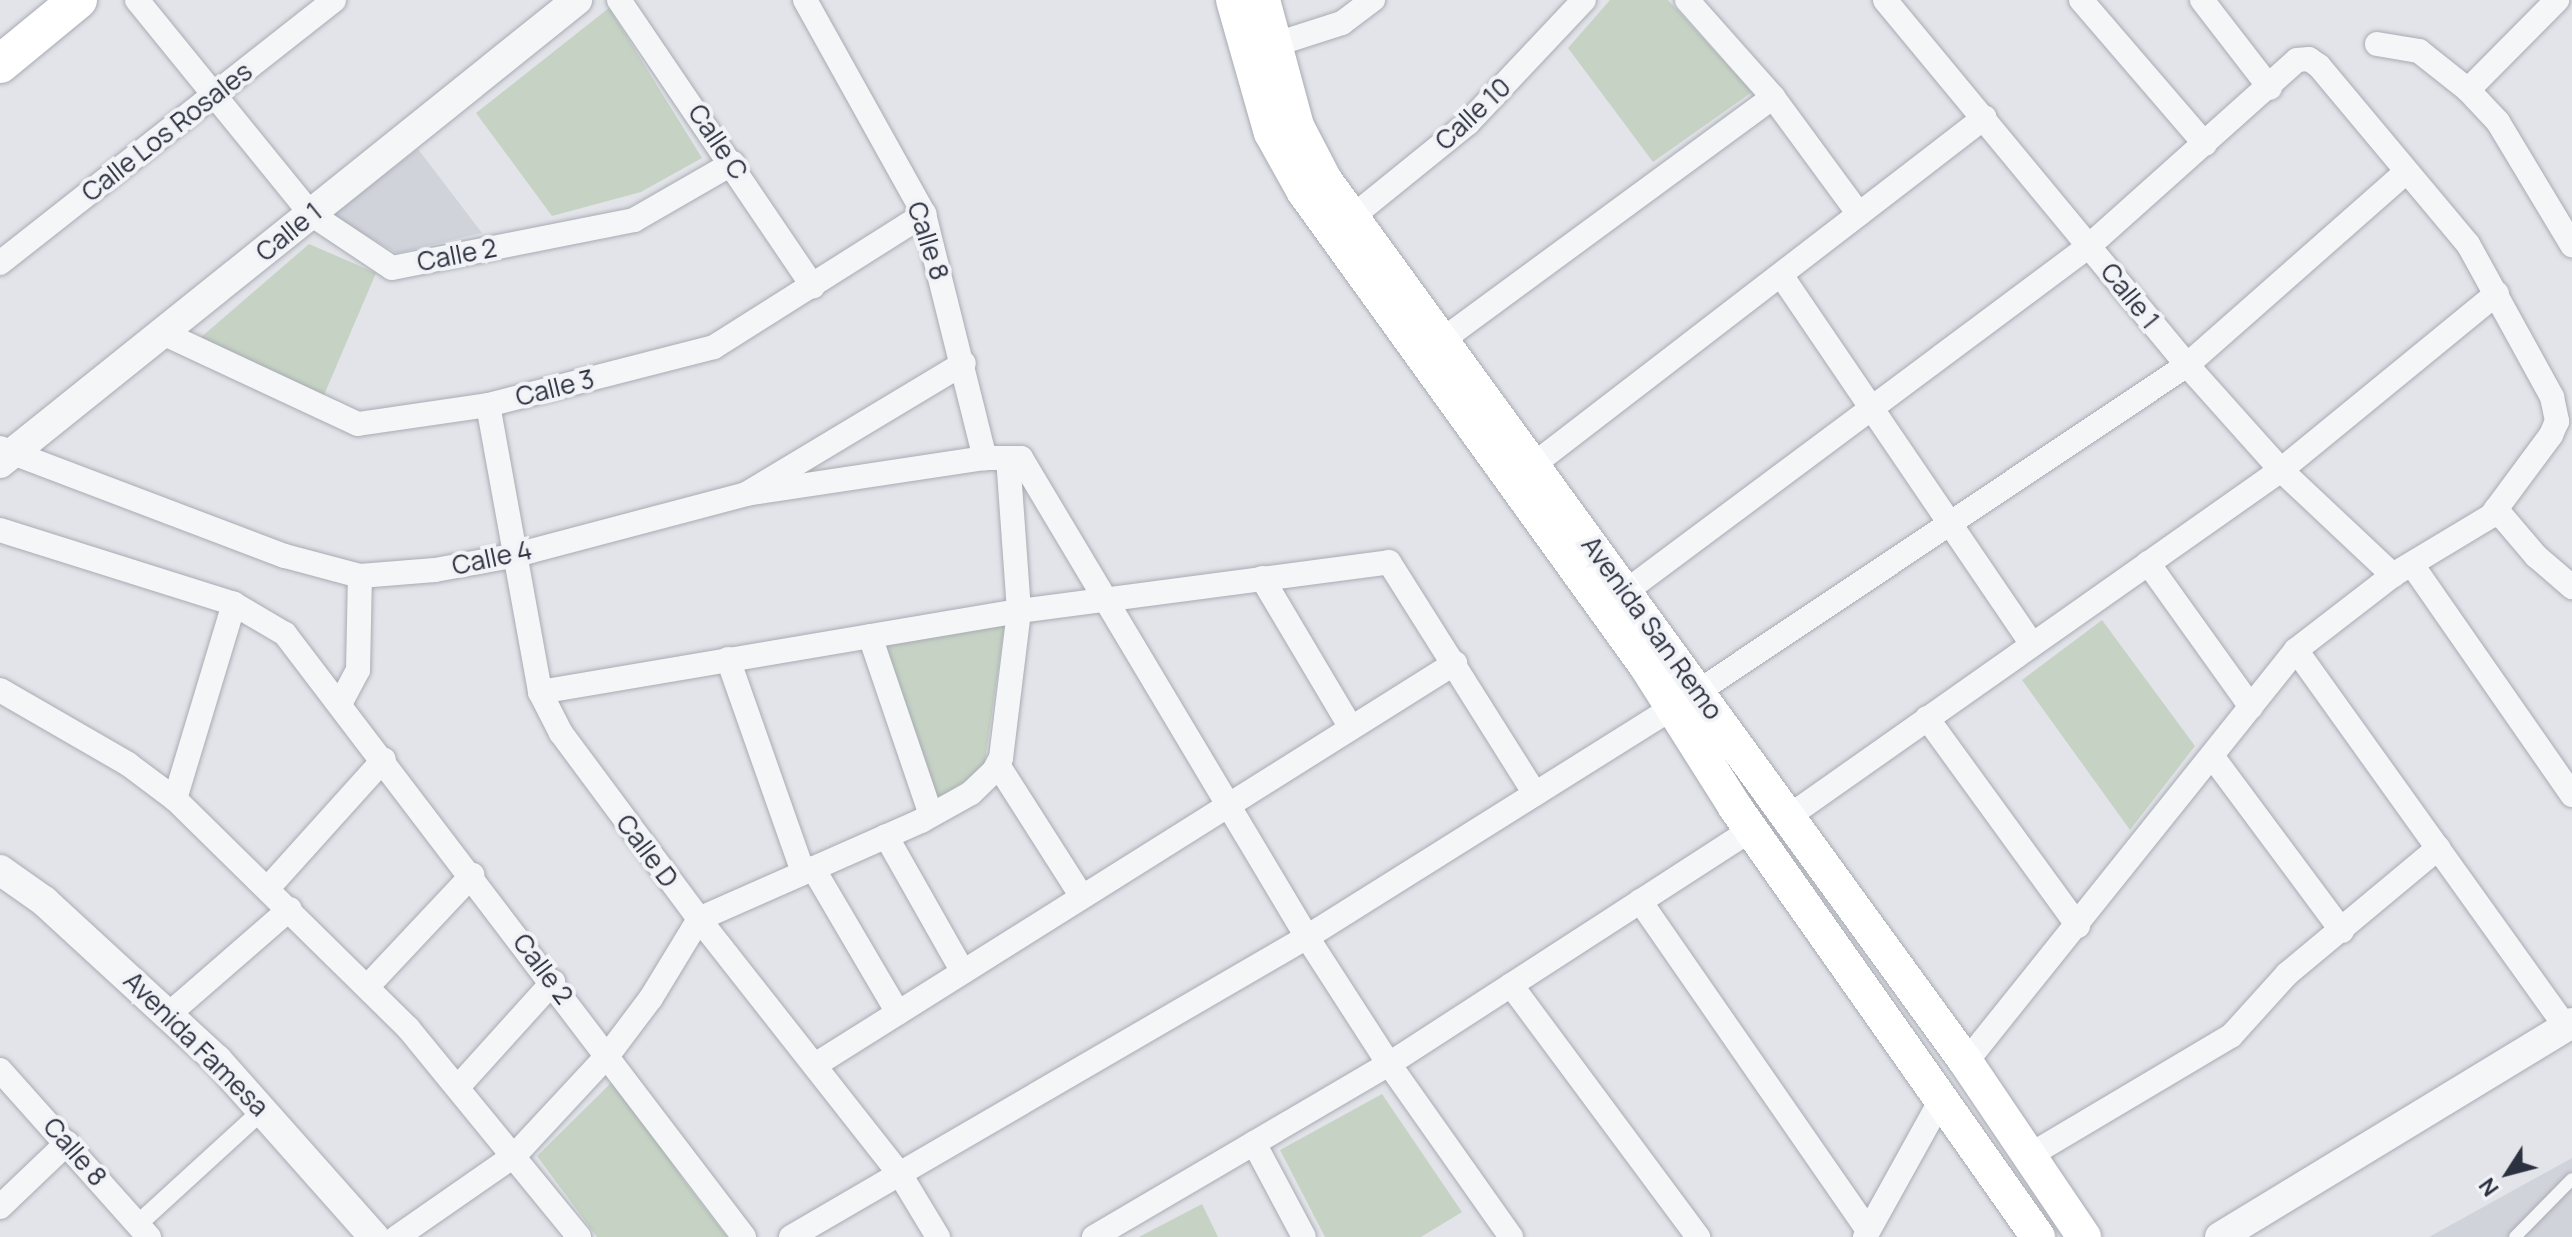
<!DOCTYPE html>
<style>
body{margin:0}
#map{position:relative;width:2572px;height:1237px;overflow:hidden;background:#e2e4e9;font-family:Manrope,sans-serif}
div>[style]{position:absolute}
.built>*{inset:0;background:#d1d3db}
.green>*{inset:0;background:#c6d3c4}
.roads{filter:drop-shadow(0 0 2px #a8abb3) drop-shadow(0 0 2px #a8abb3)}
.service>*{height:12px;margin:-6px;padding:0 6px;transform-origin:6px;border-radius:6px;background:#f5f6f8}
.pedestrian>*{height:18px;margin:-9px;padding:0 9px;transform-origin:9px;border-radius:9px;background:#f5f6f8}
.minor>*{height:24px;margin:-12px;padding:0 12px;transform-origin:12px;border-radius:12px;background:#f5f6f8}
.tertiary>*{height:30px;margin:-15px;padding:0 15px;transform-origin:15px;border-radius:15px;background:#f5f6f8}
.secondary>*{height:34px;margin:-17px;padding:0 17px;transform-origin:17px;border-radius:17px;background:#fff}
.trunk>*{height:38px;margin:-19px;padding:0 19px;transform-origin:19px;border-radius:19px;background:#fff}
span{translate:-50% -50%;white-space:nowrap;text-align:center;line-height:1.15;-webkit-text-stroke:8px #f2f3f7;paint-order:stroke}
.street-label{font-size:26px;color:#2c3140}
.north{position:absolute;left:2468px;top:1133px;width:80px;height:80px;-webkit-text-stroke:6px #f2f3f7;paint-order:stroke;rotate:234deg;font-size:22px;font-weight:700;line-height:32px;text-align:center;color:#2c3140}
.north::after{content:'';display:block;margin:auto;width:28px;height:36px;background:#2c3140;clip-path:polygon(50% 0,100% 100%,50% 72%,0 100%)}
</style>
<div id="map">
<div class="built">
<div style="clip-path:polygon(418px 149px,482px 233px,397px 253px,332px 216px)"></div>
<div style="clip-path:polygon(2572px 1158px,2572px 1237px,2429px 1237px)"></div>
</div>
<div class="green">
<div style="clip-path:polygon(1610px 0,1668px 0,1752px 92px,1653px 162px,1568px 48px)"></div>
<div style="clip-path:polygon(609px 8px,702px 158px,641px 192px,552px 216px,476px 113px)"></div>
<div style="clip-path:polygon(309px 244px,376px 273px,324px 395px,192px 345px)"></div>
<div style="clip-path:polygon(2102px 620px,2195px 746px,2130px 830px,2022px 680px)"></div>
<div style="clip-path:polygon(1005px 623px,984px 768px,933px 803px,880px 645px)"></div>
<div style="clip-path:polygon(615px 1079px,684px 1181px,727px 1237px,597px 1237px,537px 1156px)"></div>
<div style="clip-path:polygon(1382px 1094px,1462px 1212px,1421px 1237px,1325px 1237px,1280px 1150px)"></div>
<div style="clip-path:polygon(1202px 1204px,1218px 1237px,1139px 1237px)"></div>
</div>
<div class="roads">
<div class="service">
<div style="left:2515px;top:1237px;width:81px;rotate:-45.5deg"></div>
</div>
<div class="pedestrian">
<div style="left:138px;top:1224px;width:171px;rotate:-42.4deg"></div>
</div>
<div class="minor">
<div style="left:137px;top:0;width:276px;rotate:50.9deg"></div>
<div style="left:311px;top:214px;width:97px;rotate:33.7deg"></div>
<div style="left:392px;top:268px;width:247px;rotate:-11.2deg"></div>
<div style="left:634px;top:220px;width:114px;rotate:-29.9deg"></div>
<div style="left:619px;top:0;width:346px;rotate:55.9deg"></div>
<div style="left:805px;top:0;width:245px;rotate:60.9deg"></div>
<div style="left:924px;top:214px;width:252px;rotate:76deg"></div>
<div style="left:1687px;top:0;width:130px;rotate:48.4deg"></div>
<div style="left:1773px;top:97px;width:145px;rotate:53.7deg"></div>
<div style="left:1885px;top:0;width:474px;rotate:50.4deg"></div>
<div style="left:2187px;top:365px;width:141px;rotate:48.2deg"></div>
<div style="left:2281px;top:470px;width:154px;rotate:43.2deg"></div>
<div style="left:2081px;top:0;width:190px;rotate:49.3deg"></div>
<div style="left:2202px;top:0;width:111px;rotate:52.3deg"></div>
<div style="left:2377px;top:44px;width:43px;rotate:9.5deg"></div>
<div style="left:2419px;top:51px;width:63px;rotate:38.5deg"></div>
<div style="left:2468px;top:90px;width:44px;rotate:46.8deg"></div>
<div style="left:2498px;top:122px;width:144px;rotate:59deg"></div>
<div style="left:1261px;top:49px;width:85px;rotate:-17.8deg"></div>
<div style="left:1342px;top:23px;width:39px;rotate:-37deg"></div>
<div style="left:2468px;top:90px;width:127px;rotate:-45.3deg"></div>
<div style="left:1352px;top:217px;width:149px;rotate:-39deg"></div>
<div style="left:1468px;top:123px;width:169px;rotate:-46.7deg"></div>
<div style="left:0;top:263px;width:425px;rotate:-38.2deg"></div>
<div style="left:1781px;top:275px;width:446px;rotate:55.8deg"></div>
<div style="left:165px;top:334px;width:213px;rotate:25deg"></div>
<div style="left:358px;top:424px;width:131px;rotate:-8.3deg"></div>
<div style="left:488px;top:405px;width:233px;rotate:-14.4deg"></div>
<div style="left:714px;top:347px;width:249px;rotate:-32.3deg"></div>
<div style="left:1441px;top:341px;width:412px;rotate:-36.3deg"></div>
<div style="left:488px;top:405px;width:292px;rotate:79.7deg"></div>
<div style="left:540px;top:692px;width:46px;rotate:62.9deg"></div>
<div style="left:561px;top:733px;width:232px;rotate:53.4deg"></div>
<div style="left:699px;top:919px;width:325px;rotate:51.8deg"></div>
<div style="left:900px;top:1174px;width:74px;rotate:58.9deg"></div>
<div style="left:0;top:448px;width:305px;rotate:20.8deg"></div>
<div style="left:285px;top:556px;width:78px;rotate:14.9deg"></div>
<div style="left:360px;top:576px;width:75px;rotate:-4.6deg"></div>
<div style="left:435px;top:570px;width:78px;rotate:-10.3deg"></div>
<div style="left:512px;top:556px;width:242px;rotate:-14.8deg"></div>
<div style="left:746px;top:494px;width:254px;rotate:-31deg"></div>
<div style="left:1533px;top:465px;width:570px;rotate:-37.59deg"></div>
<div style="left:746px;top:494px;width:242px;rotate:-8.6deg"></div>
<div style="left:985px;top:458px;width:36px"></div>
<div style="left:1021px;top:458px;width:558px;rotate:59.16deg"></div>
<div style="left:1307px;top:937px;width:151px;rotate:57.2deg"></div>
<div style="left:1389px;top:1064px;width:212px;rotate:54.8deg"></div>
<div style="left:2496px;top:509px;width:62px;rotate:49.6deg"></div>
<div style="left:2536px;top:556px;width:48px;rotate:40.7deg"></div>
<div style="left:0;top:530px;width:245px;rotate:17.5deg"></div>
<div style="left:234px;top:604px;width:59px;rotate:30.5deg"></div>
<div style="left:285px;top:634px;width:758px;rotate:52.72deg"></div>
<div style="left:2148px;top:563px;width:177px;rotate:54.4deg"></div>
<div style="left:2413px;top:566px;width:279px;rotate:55.2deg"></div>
<div style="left:1262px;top:578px;width:174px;rotate:59.3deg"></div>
<div style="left:1625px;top:592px;width:579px;rotate:-36.71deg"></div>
<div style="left:2089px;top:246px;width:279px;rotate:-41.8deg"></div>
<div style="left:2297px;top:60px;width:12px;rotate:-5deg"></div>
<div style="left:2309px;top:59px;width:12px;rotate:35deg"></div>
<div style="left:2319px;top:66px;width:232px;rotate:50.1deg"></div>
<div style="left:2468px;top:244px;width:175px;rotate:61.2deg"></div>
<div style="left:2552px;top:397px;width:25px;rotate:78deg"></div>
<div style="left:2557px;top:421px;width:15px;rotate:113deg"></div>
<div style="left:2551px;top:435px;width:101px;rotate:126.5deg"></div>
<div style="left:2491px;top:516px;width:114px;rotate:149deg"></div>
<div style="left:2393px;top:575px;width:123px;rotate:142.3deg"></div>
<div style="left:2296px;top:650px;width:528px;rotate:128.69deg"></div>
<div style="left:870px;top:636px;width:189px;rotate:71.2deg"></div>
<div style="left:2296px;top:650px;width:464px;rotate:54.4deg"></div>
<div style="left:728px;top:659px;width:226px;rotate:70.6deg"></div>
<div style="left:0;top:690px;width:148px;rotate:30deg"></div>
<div style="left:128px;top:764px;width:59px;rotate:36.7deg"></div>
<div style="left:175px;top:799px;width:327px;rotate:44.5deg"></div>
<div style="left:408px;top:1028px;width:270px;rotate:50.7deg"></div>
<div style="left:540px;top:692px;width:486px;rotate:-9.6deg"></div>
<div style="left:1019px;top:611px;width:373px;rotate:-7.5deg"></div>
<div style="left:1389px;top:562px;width:274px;rotate:57.8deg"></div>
<div style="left:341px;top:702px;width:36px;rotate:-62deg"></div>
<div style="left:358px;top:670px;width:94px;rotate:-88.8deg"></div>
<div style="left:1927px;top:718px;width:257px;rotate:54deg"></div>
<div style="left:2212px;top:756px;width:218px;rotate:53.4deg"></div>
<div style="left:998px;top:765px;width:156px;rotate:57.5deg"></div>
<div style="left:175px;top:799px;width:204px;rotate:-73.2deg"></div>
<div style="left:1788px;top:817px;width:603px;rotate:-35.14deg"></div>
<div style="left:2281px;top:470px;width:279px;rotate:-39.3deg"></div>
<div style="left:886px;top:836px;width:156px;rotate:60.5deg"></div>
<div style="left:813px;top:868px;width:168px;rotate:59.6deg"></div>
<div style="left:268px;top:888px;width:173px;rotate:-48deg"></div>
<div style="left:1640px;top:901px;width:397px;rotate:55.3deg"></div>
<div style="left:1511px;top:985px;width:314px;rotate:53.4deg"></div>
<div style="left:367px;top:987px;width:154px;rotate:-46.8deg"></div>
<div style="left:169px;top:1014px;width:160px;rotate:-41deg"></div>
<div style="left:815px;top:1065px;width:756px;rotate:-32.13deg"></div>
<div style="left:0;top:1070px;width:224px;rotate:48.3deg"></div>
<div style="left:458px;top:1087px;width:142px;rotate:-47.9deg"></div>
<div style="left:1254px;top:1143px;width:106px;rotate:62deg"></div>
<div style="left:2032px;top:1154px;width:231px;rotate:-30.7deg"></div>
<div style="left:2231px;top:1036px;width:84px;rotate:-47.9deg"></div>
<div style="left:2287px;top:974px;width:197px;rotate:-39.8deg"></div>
<div style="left:0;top:1207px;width:93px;rotate:-43.7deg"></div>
<div style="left:397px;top:1237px;width:144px;rotate:-34.8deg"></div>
<div style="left:515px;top:1155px;width:137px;rotate:-47.1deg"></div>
<div style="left:608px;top:1055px;width:71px;rotate:-53deg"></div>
<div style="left:651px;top:998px;width:92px;rotate:-58.7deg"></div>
<div style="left:699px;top:919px;width:243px;rotate:-23.8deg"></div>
<div style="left:921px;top:821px;width:57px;rotate:-29.2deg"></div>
<div style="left:971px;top:793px;width:32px;rotate:-44deg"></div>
<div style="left:994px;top:771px;width:15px;rotate:-62deg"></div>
<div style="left:1001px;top:758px;width:148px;rotate:-83deg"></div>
<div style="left:1019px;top:611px;width:153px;rotate:-94.1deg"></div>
<div style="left:791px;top:1237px;width:597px;rotate:-30.17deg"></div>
<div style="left:1307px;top:937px;width:463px;rotate:-32.1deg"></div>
<div style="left:1699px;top:691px;width:587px;rotate:-33.74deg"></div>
<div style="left:2187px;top:365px;width:292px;rotate:-41.4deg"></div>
<div style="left:1094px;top:1237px;width:342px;rotate:-30.4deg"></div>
<div style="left:1389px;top:1064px;width:431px;rotate:-32.9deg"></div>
<div style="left:1865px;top:1237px;width:161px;rotate:-61deg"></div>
</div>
<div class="tertiary">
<div style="left:0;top:463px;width:740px;rotate:-38.74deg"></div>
<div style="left:0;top:870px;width:54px;rotate:35.2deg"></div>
<div style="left:44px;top:901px;width:235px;rotate:42.6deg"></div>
<div style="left:217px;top:1060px;width:237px;rotate:48.4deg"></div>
<div style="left:2220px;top:1237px;width:412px;rotate:-31.3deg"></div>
</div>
<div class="secondary">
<div style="left:1233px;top:0;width:138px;rotate:74.1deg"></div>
<div style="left:1271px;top:133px;width:68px;rotate:60.8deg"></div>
<div style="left:1304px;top:192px;width:584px;rotate:54.19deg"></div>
<div style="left:1646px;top:666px;width:167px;rotate:57.7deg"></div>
<div style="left:1735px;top:807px;width:526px;rotate:54.83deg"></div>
<div style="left:1263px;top:0;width:131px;rotate:74.9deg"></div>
<div style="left:1297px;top:126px;width:61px;rotate:62.6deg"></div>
<div style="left:1325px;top:180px;width:1090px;rotate:53.99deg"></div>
<div style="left:1966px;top:1062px;width:211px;rotate:56deg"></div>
</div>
<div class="trunk">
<div style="left:0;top:64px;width:101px;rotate:-39.4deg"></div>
</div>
</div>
<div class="street-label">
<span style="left:1473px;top:114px;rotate:-43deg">Calle 10</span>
<span style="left:167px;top:132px;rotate:-38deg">Calle Los Rosales</span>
<span style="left:718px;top:142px;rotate:56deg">Calle C</span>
<span style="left:289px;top:232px;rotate:-39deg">Calle 1</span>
<span style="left:928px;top:241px;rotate:72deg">Calle 8</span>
<span style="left:457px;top:255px;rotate:-11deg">Calle 2</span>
<span style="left:2130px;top:296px;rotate:51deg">Calle 1</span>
<span style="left:555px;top:388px;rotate:-14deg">Calle 3</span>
<span style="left:492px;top:558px;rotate:-12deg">Calle 4</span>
<span style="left:1652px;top:628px;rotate:54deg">Avenida San Remo</span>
<span style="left:647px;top:851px;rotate:53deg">Calle D</span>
<span style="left:543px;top:969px;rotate:53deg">Calle 2</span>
<span style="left:196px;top:1044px;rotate:45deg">Avenida Famesa</span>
<span style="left:75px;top:1152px;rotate:49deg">Calle 8</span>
</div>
<div class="north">N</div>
</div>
